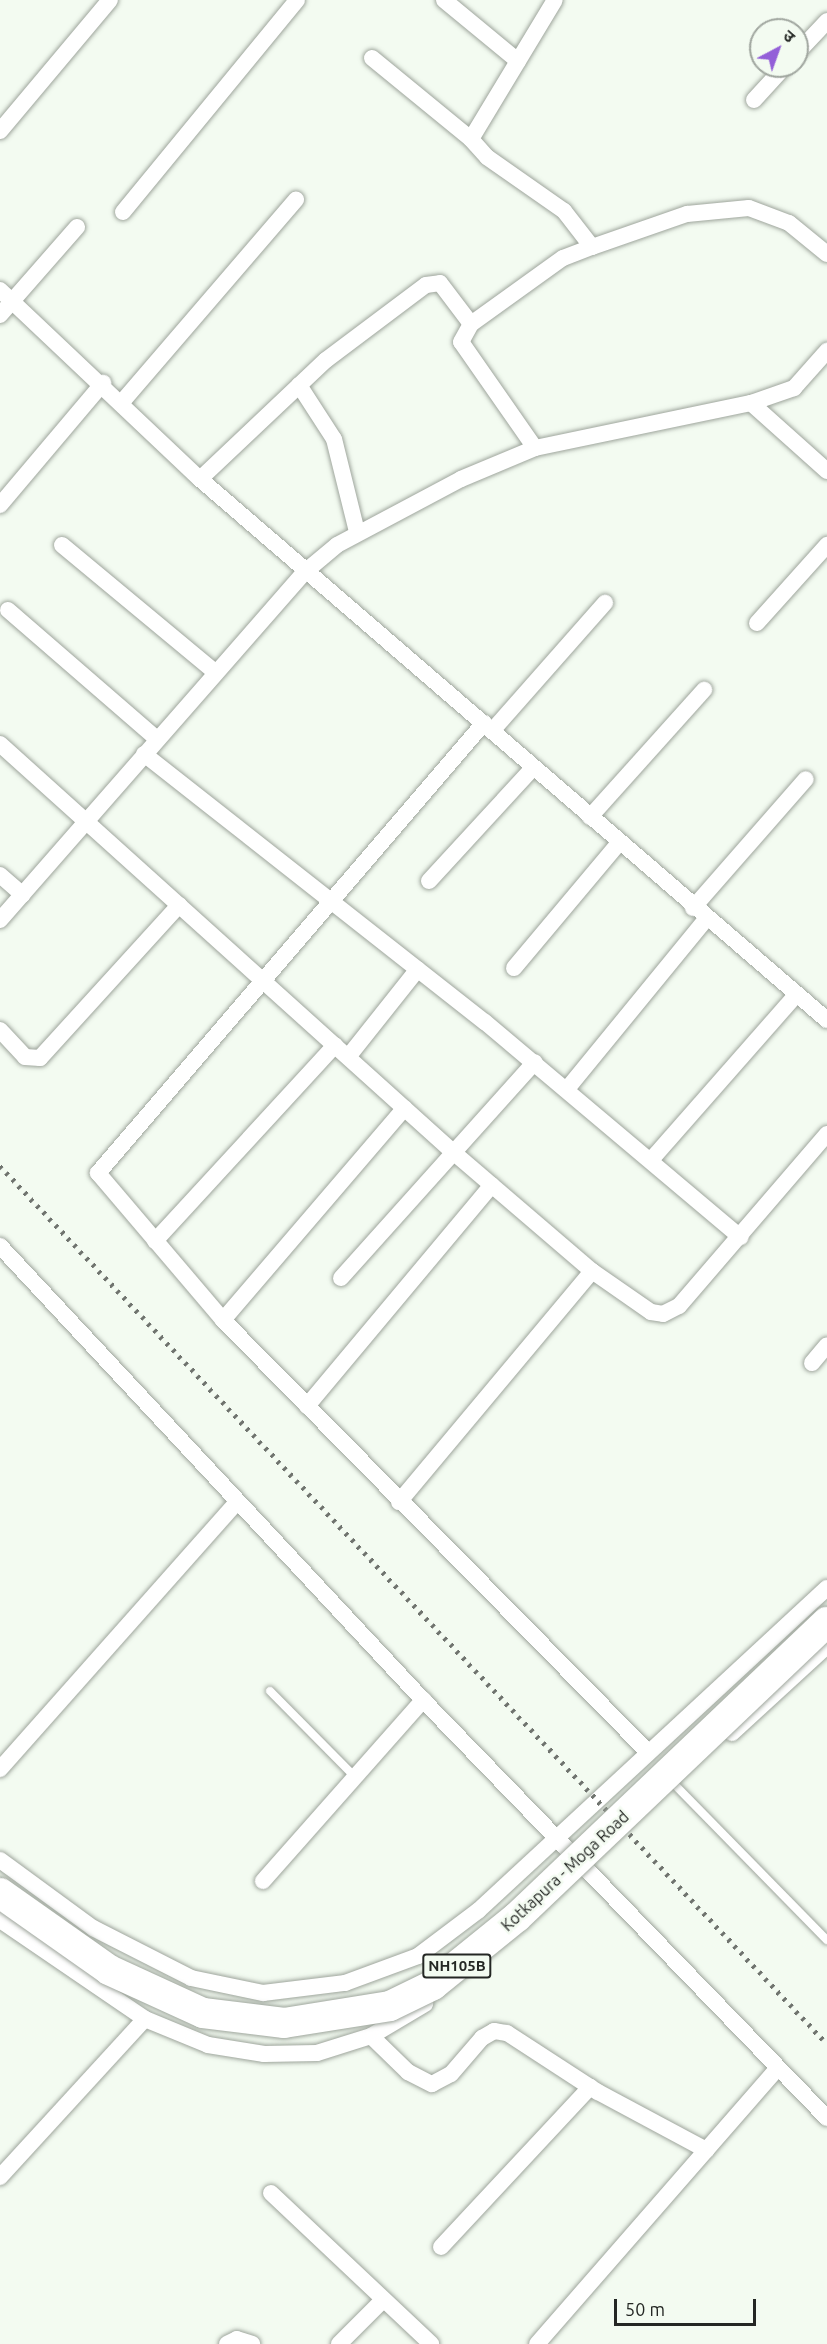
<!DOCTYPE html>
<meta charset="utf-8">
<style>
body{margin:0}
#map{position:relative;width:827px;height:2344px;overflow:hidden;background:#f3fbf1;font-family:Ubuntu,"Noto Sans Devanagari",sans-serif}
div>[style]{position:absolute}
.roads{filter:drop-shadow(0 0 2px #9ea59c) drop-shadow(0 0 2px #9ea59c)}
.lane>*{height:8px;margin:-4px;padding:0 4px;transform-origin:4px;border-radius:4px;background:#fff}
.street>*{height:16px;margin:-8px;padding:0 8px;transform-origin:8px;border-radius:8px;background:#fff}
.rail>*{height:4.5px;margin-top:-2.25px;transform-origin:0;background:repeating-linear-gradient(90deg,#6f736e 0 3px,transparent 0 9px)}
.bridges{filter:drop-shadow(0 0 2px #9ea59c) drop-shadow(0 0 2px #9ea59c)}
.highway-bridge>*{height:30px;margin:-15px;padding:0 15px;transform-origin:15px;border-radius:15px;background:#fff}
span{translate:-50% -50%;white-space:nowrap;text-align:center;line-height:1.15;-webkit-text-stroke:5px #f3fbf1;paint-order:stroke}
.shield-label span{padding:2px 4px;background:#f3fbf1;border:2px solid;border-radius:4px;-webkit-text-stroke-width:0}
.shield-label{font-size:15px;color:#242724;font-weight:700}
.street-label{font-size:16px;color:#242724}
.north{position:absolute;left:749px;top:18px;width:60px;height:60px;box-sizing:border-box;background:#f3fbf1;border:2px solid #a0a69f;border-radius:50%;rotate:41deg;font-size:16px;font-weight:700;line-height:24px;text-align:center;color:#242724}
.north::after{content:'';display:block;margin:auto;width:21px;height:27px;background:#935fd8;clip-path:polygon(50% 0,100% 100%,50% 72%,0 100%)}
.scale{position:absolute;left:614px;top:2299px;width:142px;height:27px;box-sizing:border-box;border:3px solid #242724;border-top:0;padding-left:8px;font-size:18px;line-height:21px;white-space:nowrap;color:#242724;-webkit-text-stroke:4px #f3fbf1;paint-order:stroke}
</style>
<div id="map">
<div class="roads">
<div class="lane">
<div style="left:270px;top:1691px;width:121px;rotate:45.3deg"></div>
<div style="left:675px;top:1785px;width:217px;rotate:45.6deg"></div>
</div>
<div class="street">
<div style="left:444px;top:0;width:96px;rotate:39.5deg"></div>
<div style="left:797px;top:53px;width:44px;rotate:-46.8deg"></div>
<div style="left:372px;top:58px;width:128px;rotate:39.3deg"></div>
<div style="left:754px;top:100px;width:46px;rotate:-47.6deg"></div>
<div style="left:0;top:131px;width:171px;rotate:-50deg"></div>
<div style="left:123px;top:212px;width:274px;rotate:-50.6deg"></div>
<div style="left:592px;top:247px;width:101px;rotate:-19.2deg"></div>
<div style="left:687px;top:214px;width:62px;rotate:-5.5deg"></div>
<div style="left:749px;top:208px;width:43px;rotate:20.6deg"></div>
<div style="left:789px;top:223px;width:49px;rotate:39.2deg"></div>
<div style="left:0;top:290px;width:275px;rotate:43.4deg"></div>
<div style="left:200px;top:479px;width:828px;rotate:40.79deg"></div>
<div style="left:0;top:315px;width:117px;rotate:-48.8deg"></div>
<div style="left:299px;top:385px;width:64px;rotate:57.1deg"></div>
<div style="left:334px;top:439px;width:96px;rotate:76.1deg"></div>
<div style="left:122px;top:402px;width:267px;rotate:-49.3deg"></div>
<div style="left:751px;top:403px;width:102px;rotate:41.8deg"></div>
<div style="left:535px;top:448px;width:129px;rotate:-124.9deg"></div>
<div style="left:461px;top:342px;width:21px;rotate:-61deg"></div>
<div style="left:471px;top:324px;width:113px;rotate:-35.7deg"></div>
<div style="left:563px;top:258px;width:31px;rotate:-21deg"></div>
<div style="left:592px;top:247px;width:46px;rotate:-127.9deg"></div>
<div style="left:564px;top:211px;width:94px;rotate:-145deg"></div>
<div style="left:487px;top:157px;width:24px;rotate:-132deg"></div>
<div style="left:471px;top:139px;width:162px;rotate:-58.9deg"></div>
<div style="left:200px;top:479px;width:173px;rotate:-43.4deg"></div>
<div style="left:326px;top:360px;width:125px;rotate:-36.9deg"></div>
<div style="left:426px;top:285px;width:14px;rotate:-8deg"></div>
<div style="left:440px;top:283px;width:51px;rotate:52.9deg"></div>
<div style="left:0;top:505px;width:160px;rotate:-49.8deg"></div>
<div style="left:62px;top:545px;width:199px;rotate:39.7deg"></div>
<div style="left:8px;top:610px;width:197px;rotate:40.9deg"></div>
<div style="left:757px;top:623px;width:105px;rotate:-48.1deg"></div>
<div style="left:484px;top:723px;width:593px;rotate:130.62deg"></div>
<div style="left:98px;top:1173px;width:193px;rotate:49.6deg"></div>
<div style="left:223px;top:1320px;width:607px;rotate:45.47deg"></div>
<div style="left:492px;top:731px;width:171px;rotate:-48.6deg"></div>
<div style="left:0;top:744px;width:610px;rotate:42.01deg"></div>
<div style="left:453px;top:1152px;width:183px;rotate:40.6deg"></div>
<div style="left:592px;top:1271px;width:72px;rotate:34.8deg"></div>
<div style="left:651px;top:1312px;width:12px;rotate:9deg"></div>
<div style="left:663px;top:1314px;width:18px;rotate:-27deg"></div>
<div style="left:679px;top:1306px;width:227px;rotate:-49.3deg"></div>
<div style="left:144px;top:754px;width:434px;rotate:38.2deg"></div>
<div style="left:485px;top:1022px;width:334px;rotate:40.1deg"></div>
<div style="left:590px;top:817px;width:171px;rotate:-48.1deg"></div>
<div style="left:0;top:875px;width:30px;rotate:41deg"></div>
<div style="left:429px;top:881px;width:154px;rotate:-47.4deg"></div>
<div style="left:693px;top:908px;width:171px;rotate:-48.8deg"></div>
<div style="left:0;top:920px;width:464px;rotate:-48.8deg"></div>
<div style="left:306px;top:571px;width:40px;rotate:-40deg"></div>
<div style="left:337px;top:545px;width:140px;rotate:-28deg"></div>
<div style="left:461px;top:479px;width:80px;rotate:-22.7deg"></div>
<div style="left:535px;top:448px;width:221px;rotate:-11.8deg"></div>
<div style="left:751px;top:403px;width:46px;rotate:-19.2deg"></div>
<div style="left:794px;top:388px;width:50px;rotate:-48.3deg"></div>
<div style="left:514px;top:968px;width:163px;rotate:-50deg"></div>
<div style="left:0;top:1030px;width:37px;rotate:47deg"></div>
<div style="left:25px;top:1057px;width:15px;rotate:4deg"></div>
<div style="left:40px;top:1058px;width:207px;rotate:-47.7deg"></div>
<div style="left:348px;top:1057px;width:112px;rotate:-51.5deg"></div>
<div style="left:567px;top:1089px;width:220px;rotate:-50.7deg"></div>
<div style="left:651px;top:1160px;width:218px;rotate:-48.7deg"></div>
<div style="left:155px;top:1241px;width:266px;rotate:-47.4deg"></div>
<div style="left:0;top:1246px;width:621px;rotate:47.02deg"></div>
<div style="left:423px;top:1700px;width:581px;rotate:45.98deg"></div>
<div style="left:341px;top:1278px;width:290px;rotate:-48.1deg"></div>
<div style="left:223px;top:1320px;width:279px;rotate:-49.4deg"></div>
<div style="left:812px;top:1363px;width:23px;rotate:-50deg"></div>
<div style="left:307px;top:1406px;width:288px;rotate:-50.1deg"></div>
<div style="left:399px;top:1502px;width:301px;rotate:-50.1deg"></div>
<div style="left:732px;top:1733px;width:129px;rotate:-42.5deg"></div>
<div style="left:0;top:1769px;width:357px;rotate:-48.4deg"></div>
<div style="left:0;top:1860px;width:115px;rotate:36.2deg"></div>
<div style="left:93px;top:1928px;width:110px;rotate:27deg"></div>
<div style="left:191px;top:1978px;width:74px;rotate:11.8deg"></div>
<div style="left:263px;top:1993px;width:83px;rotate:-7deg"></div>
<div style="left:345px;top:1983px;width:78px;rotate:-20.3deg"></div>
<div style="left:418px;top:1956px;width:76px;rotate:-37deg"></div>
<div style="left:479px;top:1910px;width:474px;rotate:-42.8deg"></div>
<div style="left:263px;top:1881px;width:242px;rotate:-48.5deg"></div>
<div style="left:0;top:1920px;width:176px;rotate:34.3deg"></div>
<div style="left:145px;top:2019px;width:68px;rotate:22.4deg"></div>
<div style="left:208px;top:2045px;width:57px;rotate:9.1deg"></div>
<div style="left:264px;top:2054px;width:53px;rotate:-1.1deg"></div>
<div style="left:317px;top:2053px;width:57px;rotate:-17.5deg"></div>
<div style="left:371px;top:2036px;width:63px;rotate:-30.7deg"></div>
<div style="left:371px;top:2036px;width:52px;rotate:44.2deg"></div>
<div style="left:408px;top:2072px;width:27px;rotate:27deg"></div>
<div style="left:432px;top:2084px;width:21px;rotate:-28deg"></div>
<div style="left:451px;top:2074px;width:48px;rotate:-49.3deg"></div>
<div style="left:482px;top:2038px;width:14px;rotate:-30deg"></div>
<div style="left:494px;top:2031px;width:13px;rotate:9deg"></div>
<div style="left:507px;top:2033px;width:108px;rotate:33deg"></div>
<div style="left:598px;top:2092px;width:123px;rotate:28.2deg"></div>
<div style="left:0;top:2177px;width:214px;rotate:-47.5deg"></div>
<div style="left:271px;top:2193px;width:220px;rotate:43.3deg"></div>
<div style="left:441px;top:2247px;width:219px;rotate:-47deg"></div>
<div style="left:227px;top:2344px;width:11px;rotate:-27deg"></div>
<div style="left:237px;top:2339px;width:16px;rotate:18deg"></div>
<div style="left:339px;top:2344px;width:59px;rotate:-45deg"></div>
<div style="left:537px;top:2344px;width:366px;rotate:-48.9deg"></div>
</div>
</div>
<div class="rail">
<div style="left:0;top:1166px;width:1206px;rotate:46.71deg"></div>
</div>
<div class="bridges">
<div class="highway-bridge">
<div style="left:0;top:1893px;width:133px;rotate:35.2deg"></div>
<div style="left:109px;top:1970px;width:103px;rotate:24.6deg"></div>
<div style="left:203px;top:2013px;width:82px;rotate:7deg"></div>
<div style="left:284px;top:2023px;width:107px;rotate:-9.1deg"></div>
<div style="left:390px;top:2006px;width:48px;rotate:-26deg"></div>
<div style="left:433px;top:1985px;width:108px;rotate:-39deg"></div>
<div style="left:517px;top:1917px;width:428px;rotate:-43.6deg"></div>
</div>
</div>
<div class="shield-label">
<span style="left:457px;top:1966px">NH105B</span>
</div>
<div class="street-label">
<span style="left:565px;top:1871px;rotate:-43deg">Kotkapura - Moga Road</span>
</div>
<div class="north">उ</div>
<div class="scale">50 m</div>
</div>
